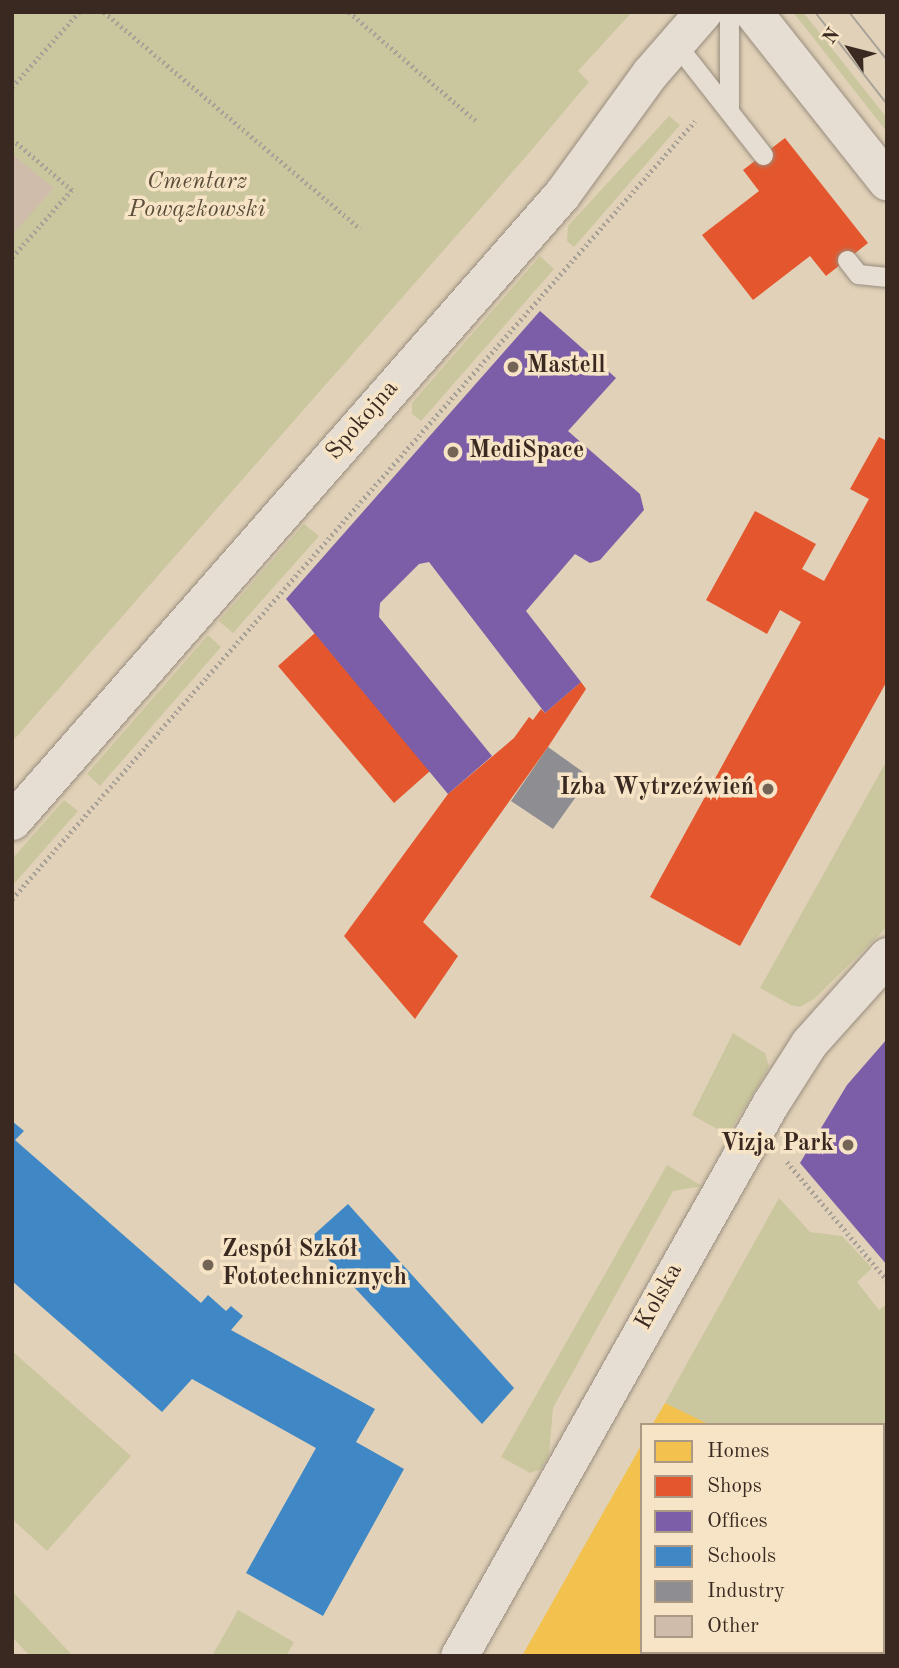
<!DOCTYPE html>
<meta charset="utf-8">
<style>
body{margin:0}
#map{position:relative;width:899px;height:1668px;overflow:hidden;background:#e1d1b8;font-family:"Old Standard TT",serif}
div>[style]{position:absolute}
.green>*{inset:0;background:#cac79e}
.homes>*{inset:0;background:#f2c14e}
.shops>*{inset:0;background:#e4572e}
.offices>*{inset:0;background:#7b5ea7}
.schools>*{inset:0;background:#3f88c5}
.industry>*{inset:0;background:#8d8d92}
.building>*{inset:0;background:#cfbcaa}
.path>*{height:4.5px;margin-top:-2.25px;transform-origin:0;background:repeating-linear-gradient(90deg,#a8a197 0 2px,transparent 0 5.5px)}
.roads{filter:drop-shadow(0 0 2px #988d7e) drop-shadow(0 0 2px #988d7e)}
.service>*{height:19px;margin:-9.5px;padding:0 9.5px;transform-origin:9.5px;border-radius:9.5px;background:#e6ded2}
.minor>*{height:37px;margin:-18.5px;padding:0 18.5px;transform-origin:18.5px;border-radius:18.5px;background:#e6ded2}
.secondary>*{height:38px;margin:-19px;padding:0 19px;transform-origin:19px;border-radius:19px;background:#e6ded2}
.tram>*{height:2px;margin:-1px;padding:0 1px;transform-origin:1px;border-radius:1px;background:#a8a197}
.dots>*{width:19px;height:19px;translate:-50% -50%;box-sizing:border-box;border:4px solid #f7e4c6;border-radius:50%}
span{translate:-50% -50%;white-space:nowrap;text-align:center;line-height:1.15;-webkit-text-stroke:7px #f7e4c6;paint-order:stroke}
.park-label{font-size:24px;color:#5a4e3b;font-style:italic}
.poi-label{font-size:24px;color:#3a2921;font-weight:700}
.left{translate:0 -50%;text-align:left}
.right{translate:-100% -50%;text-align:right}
.street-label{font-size:24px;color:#3a2921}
.frame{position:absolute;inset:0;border:14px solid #3a2921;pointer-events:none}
.legend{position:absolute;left:640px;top:1423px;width:245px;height:231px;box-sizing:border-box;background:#f7e4c6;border:2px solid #ab9984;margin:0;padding:9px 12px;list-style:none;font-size:21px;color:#3a2921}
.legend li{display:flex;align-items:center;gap:14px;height:35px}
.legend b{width:35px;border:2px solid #ab9984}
.north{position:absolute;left:815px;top:14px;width:70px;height:70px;-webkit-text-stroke:5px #f7e4c6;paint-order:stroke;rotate:305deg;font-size:19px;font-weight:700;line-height:28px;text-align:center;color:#3a2921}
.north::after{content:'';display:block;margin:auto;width:24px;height:32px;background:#3a2921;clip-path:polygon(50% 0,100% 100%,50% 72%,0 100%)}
</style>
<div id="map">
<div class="green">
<div style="clip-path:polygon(12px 12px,632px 12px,578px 71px,589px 82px,529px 153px,12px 742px)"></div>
<div style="clip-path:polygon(793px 12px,803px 12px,887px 118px,887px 132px)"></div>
<div style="clip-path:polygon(669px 116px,680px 125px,574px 247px,567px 241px,568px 226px)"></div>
<div style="clip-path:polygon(540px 256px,554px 269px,421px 421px,412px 414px,412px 403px)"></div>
<div style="clip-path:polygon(304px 524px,319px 536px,233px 633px,219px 621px)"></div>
<div style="clip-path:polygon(208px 635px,221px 647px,100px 786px,87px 774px)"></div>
<div style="clip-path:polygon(887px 760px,887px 927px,814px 999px,800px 1007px,791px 1005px,760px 988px)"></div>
<div style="clip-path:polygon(64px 800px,78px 811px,12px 886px,12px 859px)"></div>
<div style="clip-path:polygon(733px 1033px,765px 1053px,769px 1067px,730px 1131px,721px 1131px,692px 1115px)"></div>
<div style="clip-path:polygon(667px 1165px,702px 1186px,673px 1191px,553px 1408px,549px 1454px,541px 1469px,530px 1473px,501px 1457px)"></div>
<div style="clip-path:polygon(779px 1198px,810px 1232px,842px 1236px,872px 1268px,857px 1282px,879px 1310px,887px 1304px,887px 1511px,883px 1425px,710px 1425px,665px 1403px)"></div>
<div style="clip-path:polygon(12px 1351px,131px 1456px,47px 1551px,12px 1519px)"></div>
<div style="clip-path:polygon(12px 1591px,73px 1656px,30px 1656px,12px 1637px)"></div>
<div style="clip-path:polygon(238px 1610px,294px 1642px,286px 1656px,212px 1656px)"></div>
</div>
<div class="homes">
<div style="clip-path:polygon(665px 1403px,710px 1425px,652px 1425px)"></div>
<div style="clip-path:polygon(642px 1444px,642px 1656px,522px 1656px)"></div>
<div style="clip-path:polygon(883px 1509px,887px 1656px,824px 1656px,883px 1652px)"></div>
</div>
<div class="shops">
<div style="clip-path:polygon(785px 138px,868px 243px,826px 276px,810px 256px,753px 300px,702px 235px,759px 191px,743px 170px)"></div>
<div style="clip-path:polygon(879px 437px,887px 441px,887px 681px,740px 946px,650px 897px,801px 622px,780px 610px,767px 634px,706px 600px,755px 511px,816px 544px,802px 569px,824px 581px,869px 499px,850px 489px)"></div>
<div style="clip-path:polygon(315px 633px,430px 771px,394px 803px,278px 666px)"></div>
<div style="clip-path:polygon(581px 682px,586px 689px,548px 747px,423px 922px,458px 956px,415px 1019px,344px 936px,448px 794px,514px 738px,529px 717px,533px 720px,541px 709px,545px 713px)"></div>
</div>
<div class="offices">
<div style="clip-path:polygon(540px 311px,616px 378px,568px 431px,640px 494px,644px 510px,600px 560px,590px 563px,575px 554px,526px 611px,581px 682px,545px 713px,429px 562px,419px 564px,380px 603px,379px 617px,492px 756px,448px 794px,286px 599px)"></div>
<div style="clip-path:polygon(887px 1039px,887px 1265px,800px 1163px,847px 1085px)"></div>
</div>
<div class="schools">
<div style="clip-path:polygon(12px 1121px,24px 1131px,15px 1140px,201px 1303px,208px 1295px,226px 1311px,231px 1306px,243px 1316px,231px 1330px,375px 1409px,356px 1442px,404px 1469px,323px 1616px,246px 1573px,316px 1448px,192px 1379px,162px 1412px,12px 1281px)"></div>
<div style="clip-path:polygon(348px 1204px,514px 1388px,482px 1424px,309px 1239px)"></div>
</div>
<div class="industry">
<div style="clip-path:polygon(548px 747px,590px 777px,553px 829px,511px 801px)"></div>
</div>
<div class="building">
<div style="clip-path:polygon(12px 154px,54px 188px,12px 235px)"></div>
</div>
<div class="path">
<div style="left:104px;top:12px;width:336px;rotate:40.2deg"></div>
<div style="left:349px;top:12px;width:167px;rotate:40.6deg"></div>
<div style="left:12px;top:87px;width:101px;rotate:-48.2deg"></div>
<div style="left:12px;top:139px;width:79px;rotate:40.4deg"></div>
<div style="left:72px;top:190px;width:91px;rotate:131.4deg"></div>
<div style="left:12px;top:899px;width:1035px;rotate:-48.72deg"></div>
<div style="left:787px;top:1162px;width:155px;rotate:49.7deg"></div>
<div style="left:818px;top:1652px;width:7px;rotate:27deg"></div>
<div style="left:737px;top:1656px;width:6px;rotate:-45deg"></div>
</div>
<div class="roads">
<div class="service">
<div style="left:676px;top:44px;width:141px;rotate:51.9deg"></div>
<div style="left:729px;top:111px;width:99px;rotate:-90deg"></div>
<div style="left:847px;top:260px;width:18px;rotate:52deg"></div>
<div style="left:858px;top:274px;width:29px;rotate:6deg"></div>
</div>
<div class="minor">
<div style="left:12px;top:821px;width:834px;rotate:-48.74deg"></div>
<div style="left:562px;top:194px;width:150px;rotate:-54deg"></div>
<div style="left:650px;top:73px;width:81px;rotate:-49deg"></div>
<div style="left:459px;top:1656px;width:634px;rotate:-60.6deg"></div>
<div style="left:770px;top:1104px;width:72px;rotate:-57.4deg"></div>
<div style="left:809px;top:1043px;width:117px;rotate:-48.1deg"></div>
</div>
<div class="secondary">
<div style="left:753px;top:12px;width:216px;rotate:51.6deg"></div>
</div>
</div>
<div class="tram">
<div style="left:815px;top:12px;width:117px;rotate:52deg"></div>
<div style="left:849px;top:12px;width:61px;rotate:51.6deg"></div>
</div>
<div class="dots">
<div style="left:513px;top:367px;background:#746456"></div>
<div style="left:453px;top:452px;background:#746456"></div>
<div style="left:768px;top:789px;background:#746456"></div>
<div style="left:848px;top:1145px;background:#746456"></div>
<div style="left:208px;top:1265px;background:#746456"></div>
</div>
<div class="park-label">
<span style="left:197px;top:197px">Cmentarz<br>Powązkowski</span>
</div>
<div class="poi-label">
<span class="left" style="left:527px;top:367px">Mastell</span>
<span class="left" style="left:469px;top:452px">MediSpace</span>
<span class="right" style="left:754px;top:789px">Izba Wytrzeźwień</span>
<span class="right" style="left:834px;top:1145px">Vizja Park</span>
<span class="left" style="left:222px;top:1265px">Zespół Szkół<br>Fototechnicznych</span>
</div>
<div class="street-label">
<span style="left:363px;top:421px;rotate:-49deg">Spokojna</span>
<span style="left:660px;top:1297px;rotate:-61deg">Kolska</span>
</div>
<div class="frame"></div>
<ul class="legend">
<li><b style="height:19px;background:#f2c14e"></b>Homes</li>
<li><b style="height:19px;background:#e4572e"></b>Shops</li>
<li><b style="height:19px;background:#7b5ea7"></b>Offices</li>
<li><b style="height:19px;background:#3f88c5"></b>Schools</li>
<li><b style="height:19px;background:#8d8d92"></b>Industry</li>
<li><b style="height:19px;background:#cfbcaa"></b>Other</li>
</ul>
<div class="north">N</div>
</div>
